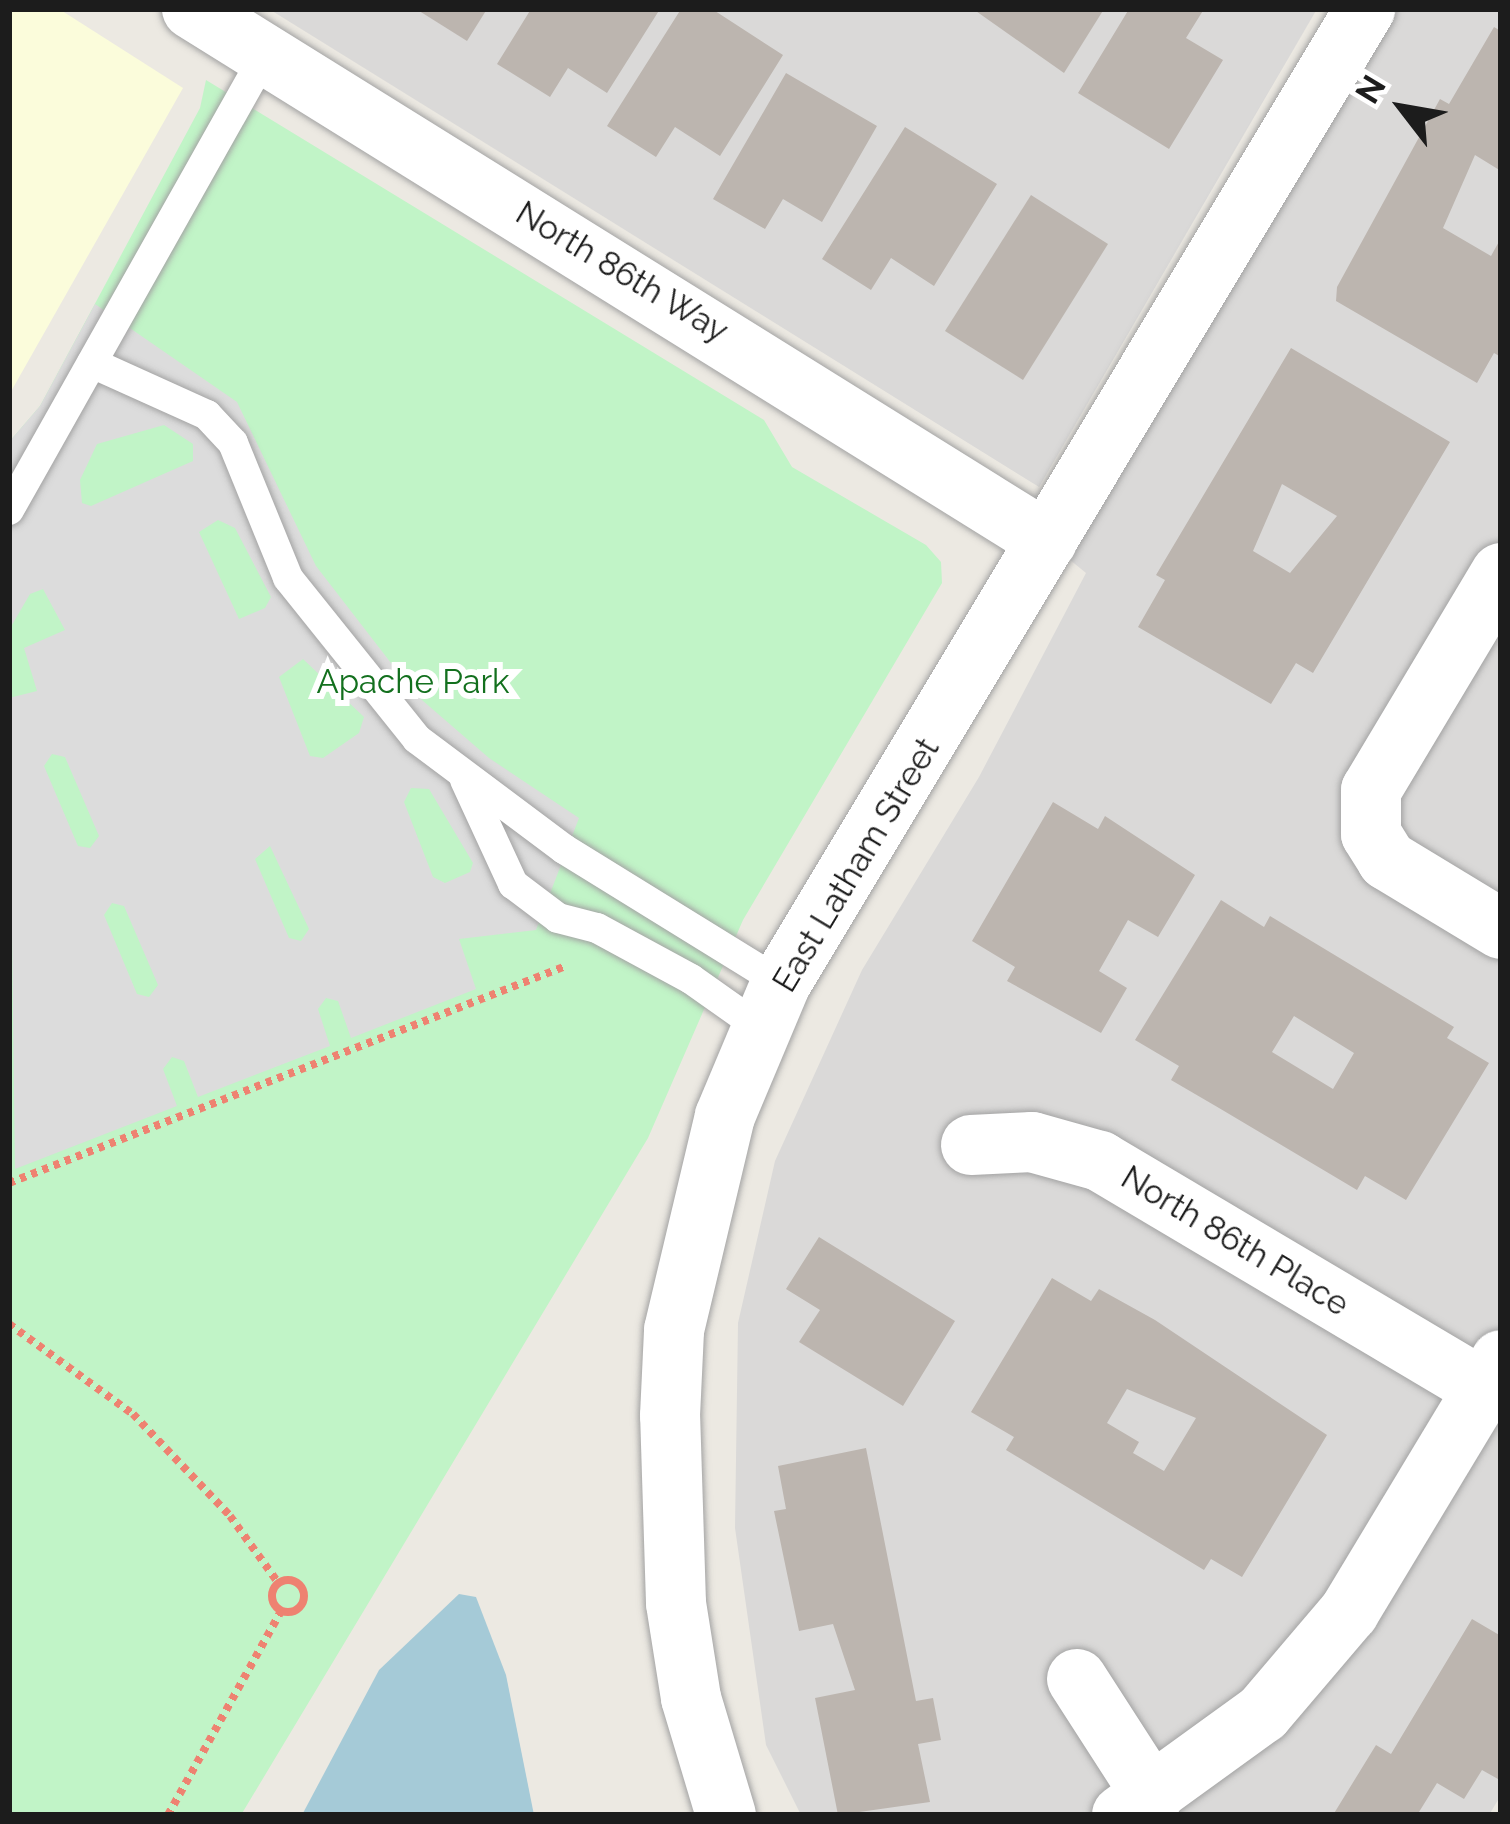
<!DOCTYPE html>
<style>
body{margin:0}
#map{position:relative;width:1510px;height:1824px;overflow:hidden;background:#ece9e2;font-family:Raleway,sans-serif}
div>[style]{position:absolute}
.residential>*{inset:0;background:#dad9d8}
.education>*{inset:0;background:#fbfcdb}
.park>*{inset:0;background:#c1f4c7}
.parking>*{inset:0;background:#dcdcdc}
.water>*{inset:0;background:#a5cad7}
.building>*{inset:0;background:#bcb5af}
.path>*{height:8px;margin-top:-4px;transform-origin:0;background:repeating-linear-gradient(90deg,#ee8271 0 6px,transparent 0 12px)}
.path>.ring{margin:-4px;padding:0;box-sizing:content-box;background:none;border:8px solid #ee8271;border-radius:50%}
.roads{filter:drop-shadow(0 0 3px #a3a3a3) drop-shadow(0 0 3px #a3a3a3)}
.lane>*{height:30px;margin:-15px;padding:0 15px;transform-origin:15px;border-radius:15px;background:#fff}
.street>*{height:60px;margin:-30px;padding:0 30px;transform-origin:30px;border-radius:30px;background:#fff}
span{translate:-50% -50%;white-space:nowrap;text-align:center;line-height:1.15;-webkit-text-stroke:12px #fff;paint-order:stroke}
.street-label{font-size:33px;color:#1c1c1c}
.park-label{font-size:33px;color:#13701e}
.frame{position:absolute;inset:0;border:12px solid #1c1c1c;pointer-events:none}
.north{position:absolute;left:1342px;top:48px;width:120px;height:120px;-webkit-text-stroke:9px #fff;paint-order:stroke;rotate:301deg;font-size:33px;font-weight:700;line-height:48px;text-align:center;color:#1c1c1c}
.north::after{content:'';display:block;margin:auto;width:42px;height:54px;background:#1c1c1c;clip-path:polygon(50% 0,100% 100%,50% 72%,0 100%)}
</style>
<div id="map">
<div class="residential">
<div style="clip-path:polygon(269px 9px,1317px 9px,1039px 487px)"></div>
<div style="clip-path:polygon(1365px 9px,1501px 9px,1501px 1795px,1489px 1815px,801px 1815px,766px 1745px,735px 1528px,738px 1323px,775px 1161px,862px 970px,979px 777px,1086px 573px,1047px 541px)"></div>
</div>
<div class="education">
<div style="clip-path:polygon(9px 9px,59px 9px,183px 88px,9px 395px)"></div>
</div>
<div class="park">
<div style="clip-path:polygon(206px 80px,764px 420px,792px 467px,926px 545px,941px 562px,942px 583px,743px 920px,648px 1138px,241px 1815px,9px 1815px,9px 442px,40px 406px,200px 108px)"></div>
</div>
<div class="parking">
<div style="clip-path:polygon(evenodd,95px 304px,237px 402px,316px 566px,415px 694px,489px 758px,579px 818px,536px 930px,459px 939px,476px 989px,351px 1038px,338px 1001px,326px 998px,318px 1009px,330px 1046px,198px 1097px,184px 1061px,172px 1057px,163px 1069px,177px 1106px,15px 1169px,9px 698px,37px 691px,24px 648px,65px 630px,43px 589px,30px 594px,9px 630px,9px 442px,40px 406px,95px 304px,164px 425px,193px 444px,193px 461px,91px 506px,82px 503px,80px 480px,97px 444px,164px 425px,95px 304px,218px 520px,235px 528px,271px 597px,265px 608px,239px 619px,199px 532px,218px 520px,95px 304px,303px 659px,364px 717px,359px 733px,323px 758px,310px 756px,279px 677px,303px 659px,95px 304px,52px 754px,65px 757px,99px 836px,90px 848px,78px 846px,44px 766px,52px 754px,95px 304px,411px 788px,429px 789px,473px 863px,470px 872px,445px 883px,433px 877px,404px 802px,411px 788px,95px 304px,270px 846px,309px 929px,301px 941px,289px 938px,255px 859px,270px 846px,95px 304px,112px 903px,124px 906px,158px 985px,149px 997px,137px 994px,104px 915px,112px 903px)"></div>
</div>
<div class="water">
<div style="clip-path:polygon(459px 1594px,476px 1597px,506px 1675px,534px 1815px,302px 1815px,379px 1670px)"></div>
</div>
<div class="building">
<div style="clip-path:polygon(416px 9px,487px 9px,467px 41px)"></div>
<div style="clip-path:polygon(531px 9px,660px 9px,607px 93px,568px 68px,550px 97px,497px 64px)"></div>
<div style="clip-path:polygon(681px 9px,712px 9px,783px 55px,720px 156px,675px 127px,656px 157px,607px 126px)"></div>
<div style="clip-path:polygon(973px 9px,1104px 9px,1064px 73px)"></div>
<div style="clip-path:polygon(1129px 9px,1204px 9px,1186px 38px,1223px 60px,1169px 149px,1078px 93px)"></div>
<div style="clip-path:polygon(1494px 27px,1501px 31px,1501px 171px,1475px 155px,1443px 228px,1491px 256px,1501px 238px,1501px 357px,1494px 353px,1477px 383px,1336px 301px,1337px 287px,1440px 99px,1449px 104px)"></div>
<div style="clip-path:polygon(786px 73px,877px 126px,822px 222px,783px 199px,765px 229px,713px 199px)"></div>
<div style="clip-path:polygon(905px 127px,997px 184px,934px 286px,891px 258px,871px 290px,822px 259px)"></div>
<div style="clip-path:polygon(1031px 195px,1108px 244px,1023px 380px,945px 331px)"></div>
<div style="clip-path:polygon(evenodd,1291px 348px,1450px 442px,1313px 673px,1296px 663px,1271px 704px,1138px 627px,1165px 580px,1156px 575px,1291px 348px,1282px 484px,1337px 516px,1290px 573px,1253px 551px,1282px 484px)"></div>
<div style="clip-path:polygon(1053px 802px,1098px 829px,1105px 816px,1195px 875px,1158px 937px,1128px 920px,1099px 971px,1127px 988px,1101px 1033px,1007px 981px,1015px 967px,972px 941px)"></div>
<div style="clip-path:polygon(evenodd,1221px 900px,1264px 927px,1270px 916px,1454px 1027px,1447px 1038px,1489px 1063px,1406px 1200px,1365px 1176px,1357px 1190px,1219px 1108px,1171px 1080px,1179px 1066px,1135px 1040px,1221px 900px,1294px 1016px,1354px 1053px,1333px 1089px,1272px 1052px,1294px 1016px)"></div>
<div style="clip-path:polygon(819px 1237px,955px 1321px,903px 1406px,799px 1342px,820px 1310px,786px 1289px)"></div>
<div style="clip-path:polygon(evenodd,1052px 1278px,1091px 1301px,1099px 1289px,1155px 1320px,1327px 1435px,1242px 1577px,1211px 1559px,1204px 1570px,1006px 1450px,1014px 1437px,971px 1412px,1052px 1278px,1127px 1389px,1196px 1418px,1164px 1471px,1133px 1453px,1139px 1442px,1107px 1423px,1127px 1389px)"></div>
<div style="clip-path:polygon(866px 1448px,916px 1701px,933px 1698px,941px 1740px,918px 1744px,930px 1802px,838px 1815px,815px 1698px,855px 1690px,833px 1624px,799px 1631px,774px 1511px,786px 1509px,778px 1466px)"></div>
<div style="clip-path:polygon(1472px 1619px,1501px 1636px,1498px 1779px,1482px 1770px,1464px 1799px,1437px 1783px,1419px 1812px,1425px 1815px,1333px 1815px,1376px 1745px,1391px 1754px)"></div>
</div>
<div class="path">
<div style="left:9px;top:1183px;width:598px;rotate:-21.29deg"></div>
<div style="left:9px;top:1324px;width:153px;rotate:36deg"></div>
<div style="left:133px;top:1414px;width:141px;rotate:46.4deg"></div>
<div style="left:230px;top:1516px;width:84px;rotate:54.2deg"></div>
<div class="ring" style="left:272px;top:1580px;width:24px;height:24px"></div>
<div style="left:168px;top:1815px;width:233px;rotate:-61deg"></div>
</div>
<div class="roads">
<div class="lane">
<div style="left:92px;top:363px;width:126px;rotate:24.3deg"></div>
<div style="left:207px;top:415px;width:38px;rotate:47deg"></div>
<div style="left:233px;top:443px;width:146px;rotate:67.8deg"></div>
<div style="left:288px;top:578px;width:206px;rotate:51.3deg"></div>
<div style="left:417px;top:739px;width:184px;rotate:36.8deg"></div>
<div style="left:564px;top:849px;width:255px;rotate:31.7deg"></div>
<div style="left:9px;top:510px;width:522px;rotate:-60.64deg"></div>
<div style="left:465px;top:780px;width:115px;rotate:65.2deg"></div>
<div style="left:513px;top:884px;width:56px;rotate:37.1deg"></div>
<div style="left:558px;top:918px;width:40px;rotate:14.4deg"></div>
<div style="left:597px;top:928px;width:107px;rotate:28.5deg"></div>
<div style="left:691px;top:979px;width:87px;rotate:35.2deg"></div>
</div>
<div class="street">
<div style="left:192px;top:9px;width:1007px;rotate:31.89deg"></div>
<div style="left:1501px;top:573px;width:253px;rotate:120.9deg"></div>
<div style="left:1371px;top:790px;width:44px;rotate:90deg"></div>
<div style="left:1371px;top:834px;width:31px;rotate:58deg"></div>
<div style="left:1387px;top:860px;width:133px;rotate:31.2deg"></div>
<div style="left:971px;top:1145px;width:61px;rotate:-2.8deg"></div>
<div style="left:1032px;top:1142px;width:71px;rotate:15.6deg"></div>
<div style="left:1100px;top:1161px;width:447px;rotate:30.7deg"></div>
<div style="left:1077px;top:1679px;width:140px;rotate:57.2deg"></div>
<div style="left:726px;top:1815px;width:122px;rotate:-106.7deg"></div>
<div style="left:691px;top:1698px;width:96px;rotate:-99deg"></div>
<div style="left:676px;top:1603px;width:187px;rotate:-91.8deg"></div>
<div style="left:670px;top:1416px;width:86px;rotate:-87.3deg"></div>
<div style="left:674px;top:1330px;width:220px;rotate:-76.6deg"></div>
<div style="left:725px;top:1116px;width:144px;rotate:-67.2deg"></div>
<div style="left:781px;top:983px;width:1136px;rotate:-59.05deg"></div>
<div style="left:1122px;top:1815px;width:174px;rotate:-35.9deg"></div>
<div style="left:1263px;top:1713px;width:133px;rotate:-49.6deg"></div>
<div style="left:1349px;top:1612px;width:294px;rotate:-58.9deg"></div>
</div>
</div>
<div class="street-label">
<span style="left:622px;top:272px;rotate:31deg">North 86th Way</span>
<span style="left:856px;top:865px;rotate:-59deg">East Latham Street</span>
<span style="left:1235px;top:1241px;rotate:31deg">North 86th Place</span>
</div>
<div class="park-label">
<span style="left:413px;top:682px">Apache Park</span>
</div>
<div class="frame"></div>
<div class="north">N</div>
</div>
